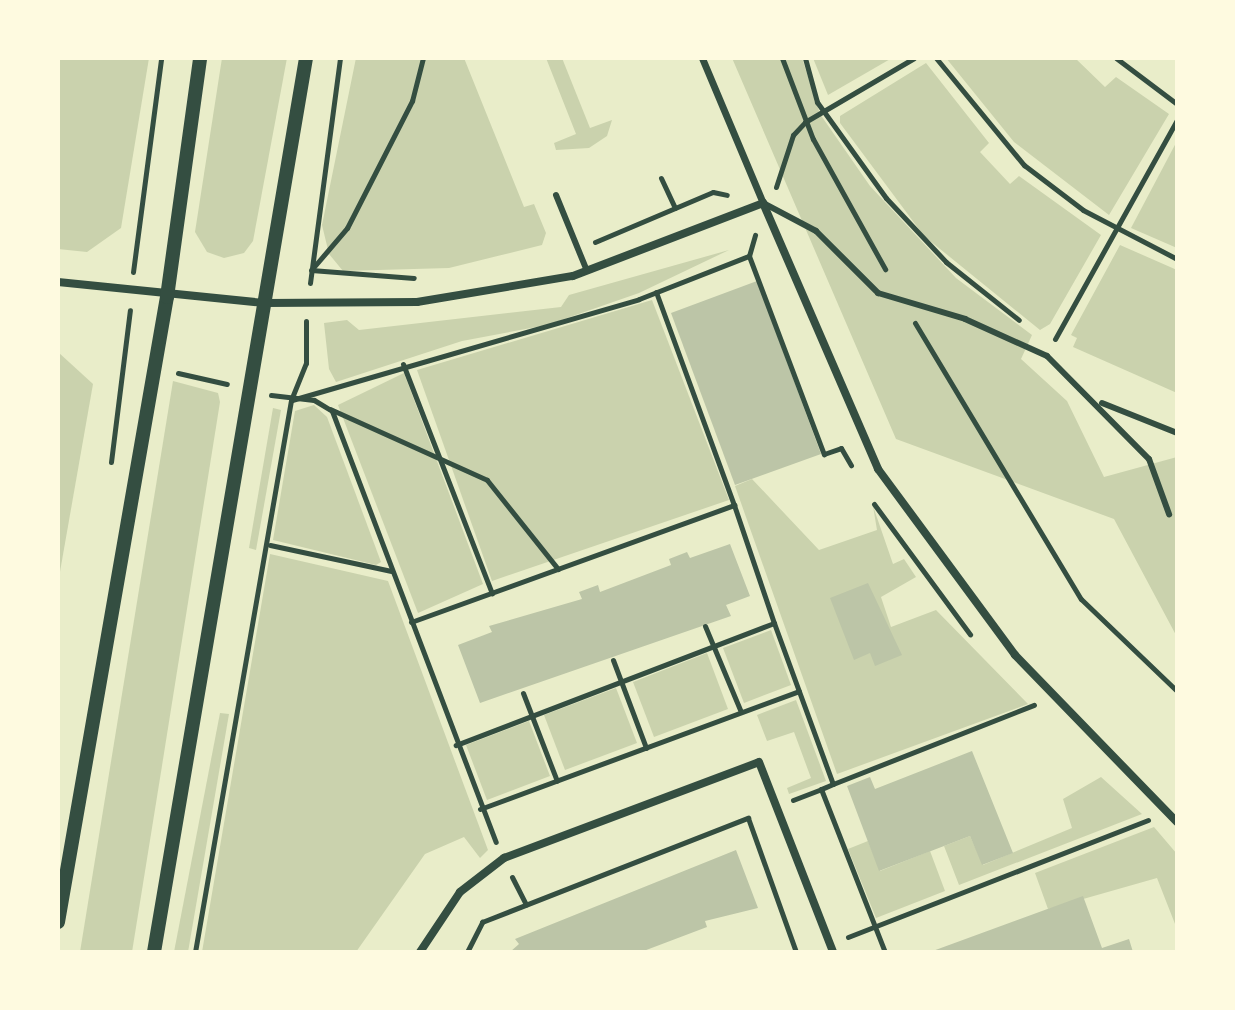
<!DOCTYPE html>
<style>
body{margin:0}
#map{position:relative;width:1235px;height:1010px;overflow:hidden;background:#e9edc9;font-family:"Fira Sans",sans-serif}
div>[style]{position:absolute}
.green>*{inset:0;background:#cad2ad}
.building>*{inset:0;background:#bcc5a7}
.path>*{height:5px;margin:-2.5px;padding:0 2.5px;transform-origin:2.5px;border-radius:2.5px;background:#344e41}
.service>*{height:6px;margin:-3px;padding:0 3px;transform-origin:3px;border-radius:3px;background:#344e41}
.pedestrian>*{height:7px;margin:-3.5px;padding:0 3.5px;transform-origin:3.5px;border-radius:3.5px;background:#344e41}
.minor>*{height:8px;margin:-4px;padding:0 4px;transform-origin:4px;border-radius:4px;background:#344e41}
.tertiary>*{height:14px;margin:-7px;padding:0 7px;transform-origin:7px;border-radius:7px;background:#344e41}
span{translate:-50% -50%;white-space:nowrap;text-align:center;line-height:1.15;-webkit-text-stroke:7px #fefae0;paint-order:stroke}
.frame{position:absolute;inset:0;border:60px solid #fefae0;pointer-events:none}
</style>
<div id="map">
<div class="green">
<div style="clip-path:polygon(58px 58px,149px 58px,121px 228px,87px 252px,58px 249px)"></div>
<div style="clip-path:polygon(222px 58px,287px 58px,253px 241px,244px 253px,224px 258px,207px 252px,195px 232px)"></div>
<div style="clip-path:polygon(356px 58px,464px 58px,524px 207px,534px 204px,546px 233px,542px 245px,449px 268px,343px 271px,329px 254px,322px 225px)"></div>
<div style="clip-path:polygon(546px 58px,562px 58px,590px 128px,612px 120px,607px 136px,589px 148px,556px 150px,554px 143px,576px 134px)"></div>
<div style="clip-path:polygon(732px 58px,802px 58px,820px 114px,870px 186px,956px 278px,1032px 335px,1021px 359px,1067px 401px,1104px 477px,1177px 457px,1177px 637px,1114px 519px,896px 439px)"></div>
<div style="clip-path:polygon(813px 58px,892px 58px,828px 95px)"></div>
<div style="clip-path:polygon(946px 58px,1075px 58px,1105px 87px,1116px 77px,1169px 114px,1109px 215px,1014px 142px)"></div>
<div style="clip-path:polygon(926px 63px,989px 143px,980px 152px,1010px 184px,1019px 176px,1101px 235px,1050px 324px,1040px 330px,924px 236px,840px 123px,840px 116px)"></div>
<div style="clip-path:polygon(1177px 141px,1177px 248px,1131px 228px)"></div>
<div style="clip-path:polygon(1120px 245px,1177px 270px,1177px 393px,1073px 347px,1077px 338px,1071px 335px)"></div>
<div style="clip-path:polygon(729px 250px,639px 293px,547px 325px,462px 341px,336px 382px,329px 369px,324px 323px,347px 320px,359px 330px,561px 307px,569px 295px)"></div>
<div style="clip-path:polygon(652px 300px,729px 500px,492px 581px,417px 370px)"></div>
<div style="clip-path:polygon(58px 352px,93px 384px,58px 583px)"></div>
<div style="clip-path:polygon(404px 373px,483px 584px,418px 613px,338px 405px)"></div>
<div style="clip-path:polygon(173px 381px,218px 393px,220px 402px,161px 772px,132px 952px,80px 952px)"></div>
<div style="clip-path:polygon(314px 405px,327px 417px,381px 562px,376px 565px,273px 540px,295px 411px)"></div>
<div style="clip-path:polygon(273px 408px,281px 410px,256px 550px,249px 548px)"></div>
<div style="clip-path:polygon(752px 479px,819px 550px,877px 530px,873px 506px,893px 564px,904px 559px,916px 577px,881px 597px,891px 627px,936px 610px,1028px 704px,837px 774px,735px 486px)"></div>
<div style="clip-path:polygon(270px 554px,388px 581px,488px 850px,480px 858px,464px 837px,425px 854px,356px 952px,202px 952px)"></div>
<div style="clip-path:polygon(771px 630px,791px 685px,744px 703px,723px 648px)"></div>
<div style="clip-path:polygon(707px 653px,728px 709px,654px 737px,633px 682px)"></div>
<div style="clip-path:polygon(616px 688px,637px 743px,565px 770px,544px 715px)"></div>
<div style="clip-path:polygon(796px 700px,826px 781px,789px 794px,787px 788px,811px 778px,794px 732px,767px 741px,757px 715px)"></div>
<div style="clip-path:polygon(220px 713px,229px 714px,188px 952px,174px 952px)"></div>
<div style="clip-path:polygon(529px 721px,550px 776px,487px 800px,466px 745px)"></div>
<div style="clip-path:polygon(1101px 777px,1142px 814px,959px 885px,944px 846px,970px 836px,983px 865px,1072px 828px,1063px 799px)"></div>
<div style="clip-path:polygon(1154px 827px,1177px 854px,1177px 929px,1157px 878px,1048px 909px,1035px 873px)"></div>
<div style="clip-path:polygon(868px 841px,880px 871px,930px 851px,945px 891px,876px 918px,848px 849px)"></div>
</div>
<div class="building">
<div style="clip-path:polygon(757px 281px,821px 454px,735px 485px,671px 313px)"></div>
<div style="clip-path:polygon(730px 544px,750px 596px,726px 605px,731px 616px,480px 703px,458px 645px,492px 632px,489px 626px,582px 599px,579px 592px,598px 585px,600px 592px,671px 565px,669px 559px,687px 552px,690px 558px)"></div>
<div style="clip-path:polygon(868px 583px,902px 655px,875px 666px,870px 653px,854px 660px,830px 598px)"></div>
<div style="clip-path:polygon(972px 751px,1013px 853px,982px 865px,970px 836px,879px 871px,847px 786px,870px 777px,875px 789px)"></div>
<div style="clip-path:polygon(736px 850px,758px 908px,705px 921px,707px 927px,641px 952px,510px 952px,519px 944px,515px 939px)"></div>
<div style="clip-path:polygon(1083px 896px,1102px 948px,1129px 939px,1133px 952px,930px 952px)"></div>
</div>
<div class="path">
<div style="left:782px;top:58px;width:87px;rotate:69.1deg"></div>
<div style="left:813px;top:139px;width:149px;rotate:61deg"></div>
<div style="left:805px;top:58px;width:46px;rotate:74.7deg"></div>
<div style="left:817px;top:102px;width:118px;rotate:54.3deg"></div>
<div style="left:886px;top:198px;width:88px;rotate:46.8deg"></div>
<div style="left:946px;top:262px;width:93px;rotate:38.5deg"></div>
<div style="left:936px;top:58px;width:139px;rotate:50.6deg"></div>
<div style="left:1024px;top:165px;width:74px;rotate:37.3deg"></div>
<div style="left:1083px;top:210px;width:106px;rotate:27.5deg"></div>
<div style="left:1116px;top:58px;width:76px;rotate:37deg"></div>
<div style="left:661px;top:178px;width:33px;rotate:65deg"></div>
<div style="left:776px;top:187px;width:55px;rotate:-71.9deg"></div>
<div style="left:793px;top:135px;width:18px;rotate:-47deg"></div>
<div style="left:805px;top:122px;width:126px;rotate:-30.4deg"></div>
<div style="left:595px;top:242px;width:128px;rotate:-23deg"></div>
<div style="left:713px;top:192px;width:14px;rotate:12deg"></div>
<div style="left:749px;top:256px;width:212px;rotate:69.3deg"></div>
<div style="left:824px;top:454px;width:18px;rotate:-19deg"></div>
<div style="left:841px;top:448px;width:20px;rotate:60deg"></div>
<div style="left:312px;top:269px;width:54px;rotate:-49.5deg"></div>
<div style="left:347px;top:228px;width:143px;rotate:-62.9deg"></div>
<div style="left:412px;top:101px;width:44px;rotate:-75.7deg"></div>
<div style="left:311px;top:270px;width:103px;rotate:4.4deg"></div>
<div style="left:133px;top:272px;width:216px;rotate:-82.5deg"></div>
<div style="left:310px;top:283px;width:227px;rotate:-82.4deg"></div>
<div style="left:656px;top:292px;width:227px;rotate:69.9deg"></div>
<div style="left:915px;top:323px;width:322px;rotate:59deg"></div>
<div style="left:1081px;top:599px;width:133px;rotate:43.8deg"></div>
<div style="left:1055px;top:339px;width:251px;rotate:-60.9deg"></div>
<div style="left:403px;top:364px;width:246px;rotate:68.8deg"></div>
<div style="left:178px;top:373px;width:50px;rotate:12.7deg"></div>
<div style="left:271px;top:395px;width:43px;rotate:6.6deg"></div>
<div style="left:314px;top:400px;width:21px;rotate:31deg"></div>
<div style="left:332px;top:411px;width:461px;rotate:69.2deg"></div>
<div style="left:292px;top:400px;width:361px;rotate:-16.2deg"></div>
<div style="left:639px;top:299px;width:118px;rotate:-21.4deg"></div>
<div style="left:749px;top:256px;width:22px;rotate:-74deg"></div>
<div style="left:330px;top:409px;width:172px;rotate:24.3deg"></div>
<div style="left:487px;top:480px;width:114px;rotate:51.4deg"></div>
<div style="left:111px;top:462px;width:153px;rotate:-82.9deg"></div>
<div style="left:874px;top:504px;width:162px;rotate:53.6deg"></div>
<div style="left:270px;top:545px;width:124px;rotate:12.1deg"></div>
<div style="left:411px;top:622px;width:344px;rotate:-19.9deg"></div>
<div style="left:734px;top:505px;width:125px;rotate:71.3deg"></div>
<div style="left:774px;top:623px;width:341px;rotate:159deg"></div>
<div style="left:774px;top:623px;width:171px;rotate:69.9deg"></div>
<div style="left:833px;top:784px;width:13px;rotate:157deg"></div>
<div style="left:821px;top:789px;width:175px;rotate:68.6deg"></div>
<div style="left:705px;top:626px;width:93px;rotate:67.3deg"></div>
<div style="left:613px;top:660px;width:94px;rotate:69.4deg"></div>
<div style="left:523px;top:693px;width:94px;rotate:68.9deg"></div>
<div style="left:833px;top:784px;width:216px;rotate:-21.5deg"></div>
<div style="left:793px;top:800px;width:30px;rotate:-21deg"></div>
<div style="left:480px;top:809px;width:340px;rotate:-20.3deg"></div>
<div style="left:512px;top:877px;width:31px;rotate:63deg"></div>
<div style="left:848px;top:937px;width:322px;rotate:-21.3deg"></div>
<div style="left:195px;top:952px;width:560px;rotate:-80.13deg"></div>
<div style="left:291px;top:400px;width:40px;rotate:-68deg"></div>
<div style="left:306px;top:363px;width:42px;rotate:-90deg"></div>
<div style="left:467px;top:952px;width:34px;rotate:-63deg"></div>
<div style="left:482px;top:922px;width:286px;rotate:-21.4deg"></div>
<div style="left:748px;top:818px;width:142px;rotate:70.3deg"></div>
</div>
<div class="service">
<div style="left:556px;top:195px;width:82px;rotate:67.8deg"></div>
<div style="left:763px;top:203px;width:60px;rotate:27.8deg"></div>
<div style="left:816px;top:231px;width:88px;rotate:45deg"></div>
<div style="left:878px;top:293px;width:91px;rotate:16.6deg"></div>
<div style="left:965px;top:319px;width:90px;rotate:24.3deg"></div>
<div style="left:1047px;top:356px;width:145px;rotate:45.3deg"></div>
<div style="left:1149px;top:459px;width:59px;rotate:70deg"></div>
<div style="left:1102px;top:403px;width:81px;rotate:21.8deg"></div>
</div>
<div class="pedestrian">
<div style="left:702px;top:58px;width:157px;rotate:67.2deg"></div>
</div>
<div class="minor">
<div style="left:58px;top:282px;width:209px;rotate:5.8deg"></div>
<div style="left:266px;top:303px;width:151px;rotate:-0.4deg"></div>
<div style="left:417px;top:302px;width:158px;rotate:-9.5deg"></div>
<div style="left:573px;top:276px;width:204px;rotate:-21deg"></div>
<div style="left:763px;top:203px;width:290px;rotate:66.6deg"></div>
<div style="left:878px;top:469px;width:231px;rotate:53.6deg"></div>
<div style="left:1015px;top:655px;width:233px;rotate:45.9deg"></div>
<div style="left:420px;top:952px;width:72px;rotate:-56.3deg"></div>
<div style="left:460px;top:892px;width:56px;rotate:-37.7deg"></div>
<div style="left:504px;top:858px;width:272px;rotate:-20.6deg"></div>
<div style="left:759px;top:762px;width:204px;rotate:68.7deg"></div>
</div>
<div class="tertiary">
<div style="left:58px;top:922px;width:634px;rotate:-80.11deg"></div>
<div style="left:167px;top:297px;width:241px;rotate:-82.1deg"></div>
<div style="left:154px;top:952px;width:907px;rotate:-80.35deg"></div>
</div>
<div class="frame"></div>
</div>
